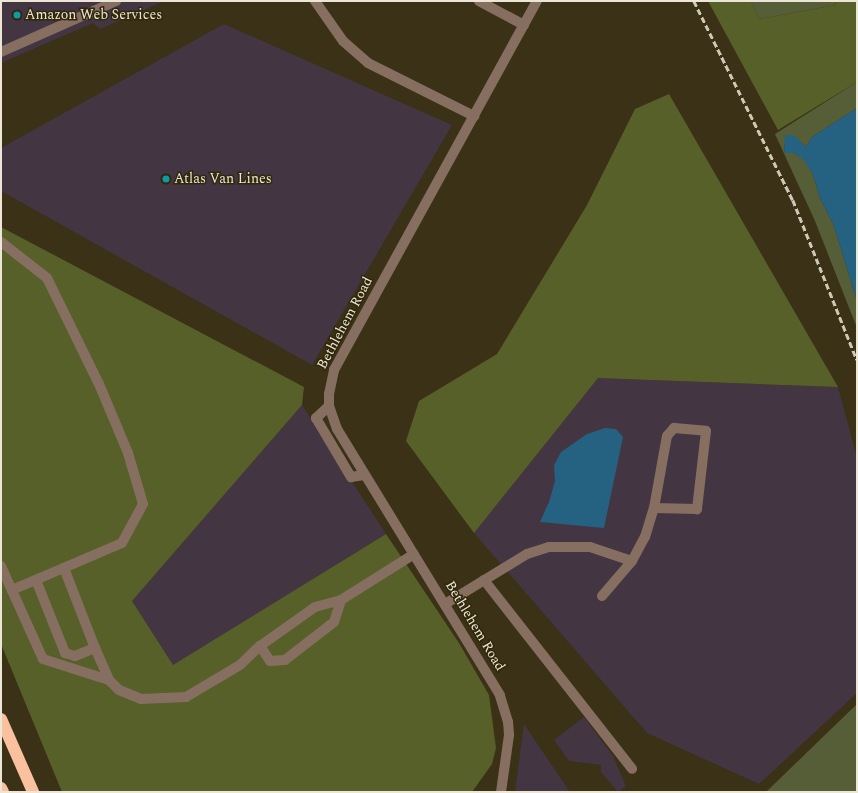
<!DOCTYPE html>
<style>
body{margin:0}
#map{position:relative;width:858px;height:793px;overflow:hidden;background:#3b3116;font-family:Spectral,serif}
div>[style]{position:absolute}
.industrial>*{inset:0;background:#433542}
.green>*{inset:0;background:#565e38}
.forest>*{inset:0;background:#566028}
.water>*{inset:0;background:#256181}
.minor>*{height:10px;margin:-5px;padding:0 5px;transform-origin:5px;border-radius:5px;background:#866f60}
.highway>*{height:12px;margin:-6px;padding:0 6px;transform-origin:6px;border-radius:6px;background:#f9c19e}
.rail>*{height:2.5px;margin-top:-1.25px;transform-origin:0;background:repeating-linear-gradient(90deg,#d0c9b7 0 6px,transparent 0 9px)}
.dots>*{width:11px;height:11px;translate:-50% -50%;box-sizing:border-box;border:2px solid #31270b;border-radius:50%}
span{translate:-50% -50%;white-space:nowrap;text-align:center;line-height:1.15;-webkit-text-stroke:3px #31270b;paint-order:stroke}
.poi-label{font-size:14px;color:#ece6d6}
.left{translate:0 -50%;text-align:left}
.street-label{font-size:14px;color:#ece6d6}
.frame{position:absolute;inset:0;border:2px solid #ece6d6;pointer-events:none}
</style>
<div id="map">
<div class="industrial">
<div style="clip-path:polygon(1px 1px,164px 1px,100px 29px,93px 23px,1px 63px)"></div>
<div style="clip-path:polygon(224px 24px,452px 125px,312px 365px,1px 191px,1px 148px)"></div>
<div style="clip-path:polygon(598px 378px,838px 387px,857px 458px,857px 693px,759px 784px,647px 733px,474px 533px)"></div>
<div style="clip-path:polygon(302px 405px,386px 534px,173px 666px,132px 601px)"></div>
<div style="clip-path:polygon(584px 717px,613px 756px,626px 786px,618px 792px,601px 772px,601px 765px,569px 761px,554px 740px)"></div>
<div style="clip-path:polygon(524px 724px,570px 792px,515px 792px)"></div>
</div>
<div class="green">
<div style="clip-path:polygon(751px 1px,835px 1px,836px 5px,759px 19px)"></div>
<div style="clip-path:polygon(857px 82px,857px 108px,812px 137px,806px 147px,794px 136px,785px 141px,784px 153px,794px 153px,805px 160px,813px 175px,820px 198px,834px 226px,857px 301px,857px 328px,815px 221px,775px 134px)"></div>
<div style="clip-path:polygon(857px 704px,857px 792px,766px 792px)"></div>
</div>
<div class="forest">
<div style="clip-path:polygon(708px 1px,751px 1px,759px 19px,836px 5px,835px 1px,857px 1px,857px 82px,778px 130px)"></div>
<div style="clip-path:polygon(669px 94px,838px 387px,598px 378px,474px 533px,406px 441px,419px 401px,497px 354px,587px 205px,635px 109px)"></div>
<div style="clip-path:polygon(1px 227px,304px 387px,302px 405px,132px 601px,173px 665px,386px 534px,459px 643px,489px 695px,496px 748px,492px 764px,472px 792px,62px 792px,1px 644px)"></div>
</div>
<div class="water">
<div style="clip-path:polygon(857px 108px,857px 301px,834px 226px,820px 198px,813px 175px,804px 160px,794px 153px,784px 153px,785px 135px,795px 136px,806px 147px,812px 137px)"></div>
<div style="clip-path:polygon(605px 428px,616px 429px,623px 437px,604px 528px,540px 522px,549px 502px,555px 481px,554px 465px,561px 452px,587px 434px)"></div>
</div>
<div class="minor">
<div style="left:315px;top:1px;width:49px;rotate:55deg"></div>
<div style="left:343px;top:41px;width:33px;rotate:41deg"></div>
<div style="left:368px;top:63px;width:119px;rotate:26.6deg"></div>
<div style="left:479px;top:1px;width:51px;rotate:28.1deg"></div>
<div style="left:1px;top:52px;width:126px;rotate:-23.9deg"></div>
<div style="left:1px;top:242px;width:58px;rotate:38deg"></div>
<div style="left:47px;top:278px;width:118px;rotate:63.9deg"></div>
<div style="left:99px;top:384px;width:75px;rotate:67.2deg"></div>
<div style="left:128px;top:453px;width:53px;rotate:73.6deg"></div>
<div style="left:143px;top:504px;width:44px;rotate:118.3deg"></div>
<div style="left:122px;top:543px;width:120px;rotate:156.9deg"></div>
<div style="left:329px;top:406px;width:18px;rotate:137deg"></div>
<div style="left:316px;top:418px;width:69px;rotate:59.3deg"></div>
<div style="left:351px;top:477px;width:13px;rotate:-9deg"></div>
<div style="left:1px;top:566px;width:102px;rotate:65.7deg"></div>
<div style="left:43px;top:659px;width:69px;rotate:17.7deg"></div>
<div style="left:109px;top:680px;width:14px;rotate:45deg"></div>
<div style="left:119px;top:690px;width:24px;rotate:22deg"></div>
<div style="left:141px;top:699px;width:45px;rotate:-2.5deg"></div>
<div style="left:186px;top:697px;width:63px;rotate:-30.7deg"></div>
<div style="left:240px;top:665px;width:28px;rotate:-44deg"></div>
<div style="left:260px;top:646px;width:67px;rotate:-35.3deg"></div>
<div style="left:315px;top:607px;width:27px;rotate:-15deg"></div>
<div style="left:341px;top:600px;width:86px;rotate:-32.2deg"></div>
<div style="left:36px;top:580px;width:79px;rotate:68.3deg"></div>
<div style="left:65px;top:653px;width:10px;rotate:17deg"></div>
<div style="left:75px;top:656px;width:22px;rotate:-22deg"></div>
<div style="left:95px;top:648px;width:86px;rotate:-111.2deg"></div>
<div style="left:484px;top:580px;width:240px;rotate:51.9deg"></div>
<div style="left:602px;top:596px;width:46px;rotate:-49.4deg"></div>
<div style="left:632px;top:561px;width:27px;rotate:-62deg"></div>
<div style="left:645px;top:537px;width:30px;rotate:-73deg"></div>
<div style="left:654px;top:508px;width:73px;rotate:-79.8deg"></div>
<div style="left:667px;top:436px;width:11px;rotate:-49deg"></div>
<div style="left:674px;top:428px;width:32px;rotate:5deg"></div>
<div style="left:706px;top:431px;width:79px;rotate:96.6deg"></div>
<div style="left:697px;top:509px;width:43px;rotate:-178.7deg"></div>
<div style="left:445px;top:604px;width:96px;rotate:-31.4deg"></div>
<div style="left:527px;top:554px;width:23px;rotate:-18deg"></div>
<div style="left:549px;top:547px;width:41px"></div>
<div style="left:590px;top:547px;width:44px;rotate:18.4deg"></div>
<div style="left:260px;top:646px;width:18px;rotate:56deg"></div>
<div style="left:270px;top:661px;width:15px;rotate:-4deg"></div>
<div style="left:285px;top:660px;width:62px;rotate:-37.8deg"></div>
<div style="left:334px;top:622px;width:23px;rotate:-72deg"></div>
<div style="left:95px;top:648px;width:35px;rotate:66deg"></div>
<div style="left:501px;top:792px;width:58px;rotate:-82deg"></div>
<div style="left:509px;top:735px;width:13px;rotate:-94deg"></div>
<div style="left:508px;top:722px;width:28px;rotate:-107deg"></div>
<div style="left:500px;top:695px;width:312px;rotate:-121.5deg"></div>
<div style="left:337px;top:429px;width:24px;rotate:-109deg"></div>
<div style="left:329px;top:406px;width:12px;rotate:-90deg"></div>
<div style="left:329px;top:394px;width:25px;rotate:-78deg"></div>
<div style="left:334px;top:370px;width:421px;rotate:-61.2deg"></div>
</div>
<div class="highway">
<div style="left:1px;top:719px;width:80px;rotate:66.3deg"></div>
<div style="left:1px;top:788px;width:4px;rotate:63deg"></div>
</div>
<div class="rail">
<div style="left:694px;top:1px;width:222px;rotate:63.6deg"></div>
<div style="left:793px;top:200px;width:172px;rotate:68.2deg"></div>
</div>
<div class="dots">
<div style="left:17px;top:15px;background:#0f9aa8"></div>
<div style="left:166px;top:179px;background:#0f9aa8"></div>
</div>
<div class="poi-label">
<span class="left" style="left:25px;top:15px">Amazon Web Services</span>
<span class="left" style="left:174px;top:179px">Atlas Van Lines</span>
</div>
<div class="street-label">
<span style="left:345px;top:323px;rotate:-62deg">Bethlehem Road</span>
<span style="left:475px;top:626px;rotate:59deg">Bethlehem Road</span>
</div>
<div class="frame"></div>
</div>
